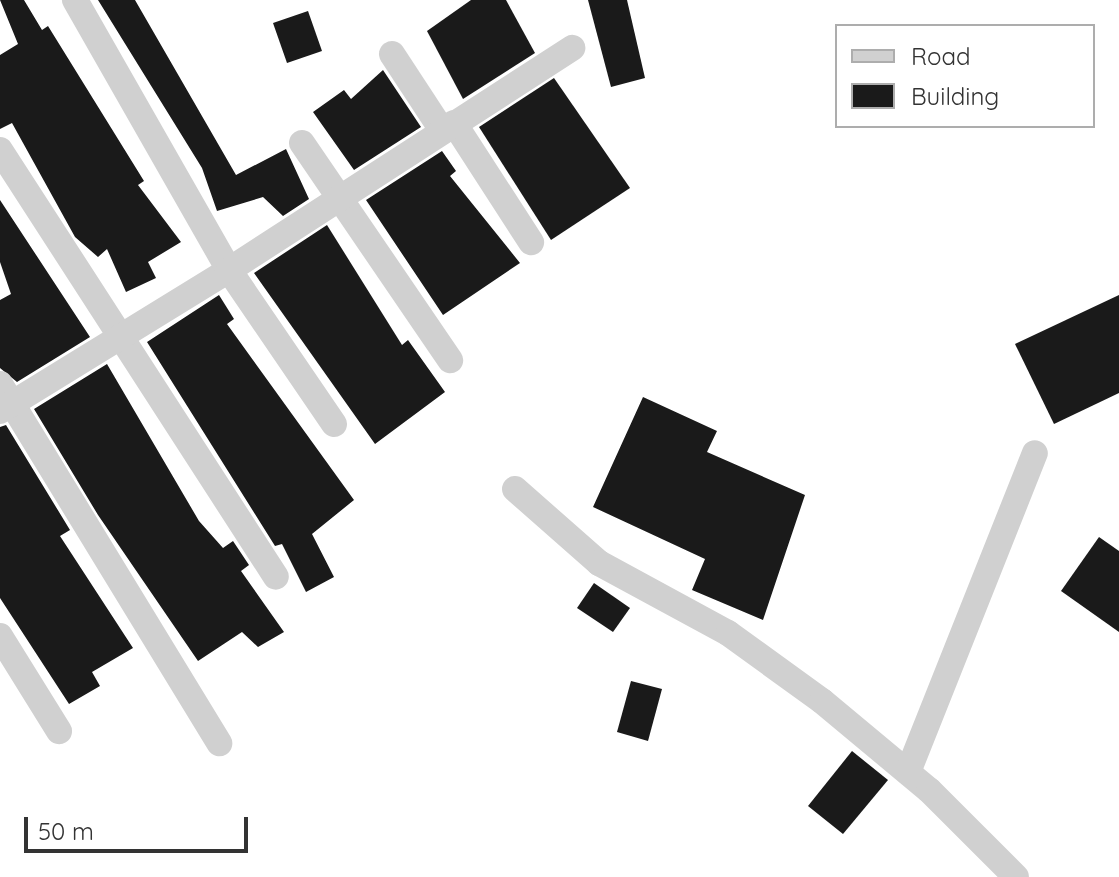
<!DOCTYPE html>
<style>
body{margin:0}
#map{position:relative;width:1119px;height:877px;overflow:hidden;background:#fff;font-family:Quicksand,sans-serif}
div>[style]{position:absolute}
.building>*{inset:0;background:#1a1a1a}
.street>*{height:26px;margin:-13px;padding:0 13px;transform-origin:13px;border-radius:13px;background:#d0d0d0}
span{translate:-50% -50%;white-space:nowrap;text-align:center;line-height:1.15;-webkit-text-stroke:8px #fff;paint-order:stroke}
.legend{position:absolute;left:835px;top:24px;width:260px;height:104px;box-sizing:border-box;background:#fff;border:2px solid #adadad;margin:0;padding:10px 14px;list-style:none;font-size:24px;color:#333}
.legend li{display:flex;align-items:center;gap:16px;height:40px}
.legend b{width:40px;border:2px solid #adadad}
.scale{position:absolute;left:24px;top:817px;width:224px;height:36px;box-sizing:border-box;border:4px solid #333;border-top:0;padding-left:10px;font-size:24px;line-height:28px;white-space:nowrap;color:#333;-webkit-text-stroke:6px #fff;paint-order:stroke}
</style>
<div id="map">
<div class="building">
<div style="clip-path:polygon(0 0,24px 0,42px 30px,48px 26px,144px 181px,138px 185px,181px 242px,148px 262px,156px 278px,126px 292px,107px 249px,98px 257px,75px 237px,12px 123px,0 129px,0 55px,18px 44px)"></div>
<div style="clip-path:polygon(98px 0,135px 0,236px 175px,286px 149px,309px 199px,283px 216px,263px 197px,217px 211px,202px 168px)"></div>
<div style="clip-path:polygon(471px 0,506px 0,535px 53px,463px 99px,427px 31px)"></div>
<div style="clip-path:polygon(588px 0,627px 0,645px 78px,611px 87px)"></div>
<div style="clip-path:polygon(308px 11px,322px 51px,287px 63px,273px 23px)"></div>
<div style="clip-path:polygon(383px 70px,421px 127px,354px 170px,313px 112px,344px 90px,351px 99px)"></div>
<div style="clip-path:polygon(554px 78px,630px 188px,551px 240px,479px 127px)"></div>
<div style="clip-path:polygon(442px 151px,456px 171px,450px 176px,520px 263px,443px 315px,366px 200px)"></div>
<div style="clip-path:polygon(0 200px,90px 337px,17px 382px,0 368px,0 300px,11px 294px,0 262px)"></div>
<div style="clip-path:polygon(327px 225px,402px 345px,408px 340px,445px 392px,375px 444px,254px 273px)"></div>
<div style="clip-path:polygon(219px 295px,234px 319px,227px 324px,354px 500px,312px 534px,334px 577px,306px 592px,282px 544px,275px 546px,147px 342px)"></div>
<div style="clip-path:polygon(1119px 295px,1119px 393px,1054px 424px,1015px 344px)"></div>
<div style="clip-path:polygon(107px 364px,199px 521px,223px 548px,233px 541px,249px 565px,241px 571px,284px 632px,258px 647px,242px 632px,198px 661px,98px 515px,34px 409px)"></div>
<div style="clip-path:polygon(643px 397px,717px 431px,707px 452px,805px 495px,763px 620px,692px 590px,705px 559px,593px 507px)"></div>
<div style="clip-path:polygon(6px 425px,70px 530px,60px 536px,133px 648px,92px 672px,100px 686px,69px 704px,0 598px,0 427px)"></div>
<div style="clip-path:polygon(1099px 537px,1119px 551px,1119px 632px,1061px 591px)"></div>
<div style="clip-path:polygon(594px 583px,630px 608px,613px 632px,577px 608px)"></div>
<div style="clip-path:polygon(631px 681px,662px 689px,648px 741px,617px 732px)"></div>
<div style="clip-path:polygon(852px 751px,888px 780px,843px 834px,808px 806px)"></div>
</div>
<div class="street">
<div style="left:392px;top:54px;width:91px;rotate:56.7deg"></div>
<div style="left:454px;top:123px;width:142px;rotate:57.1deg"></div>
<div style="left:302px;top:143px;width:263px;rotate:55.7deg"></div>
<div style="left:0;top:150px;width:508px;rotate:57.12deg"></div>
<div style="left:0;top:384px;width:421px;rotate:58.6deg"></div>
<div style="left:0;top:411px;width:269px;rotate:-31.6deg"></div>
<div style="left:229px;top:270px;width:311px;rotate:-119.7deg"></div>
<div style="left:334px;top:424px;width:186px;rotate:-124.3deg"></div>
<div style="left:229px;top:270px;width:409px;rotate:-32.9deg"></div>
<div style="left:515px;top:489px;width:112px;rotate:41.4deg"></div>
<div style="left:599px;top:563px;width:147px;rotate:28.5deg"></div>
<div style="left:728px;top:633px;width:116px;rotate:35.9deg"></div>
<div style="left:822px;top:701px;width:139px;rotate:39.8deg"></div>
<div style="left:929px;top:790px;width:123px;rotate:45deg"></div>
<div style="left:0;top:636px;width:112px;rotate:58.2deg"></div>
<div style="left:908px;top:772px;width:343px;rotate:-68.3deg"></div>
</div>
<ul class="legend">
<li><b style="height:10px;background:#d0d0d0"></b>Road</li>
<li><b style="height:22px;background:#1a1a1a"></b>Building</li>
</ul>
<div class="scale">50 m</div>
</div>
